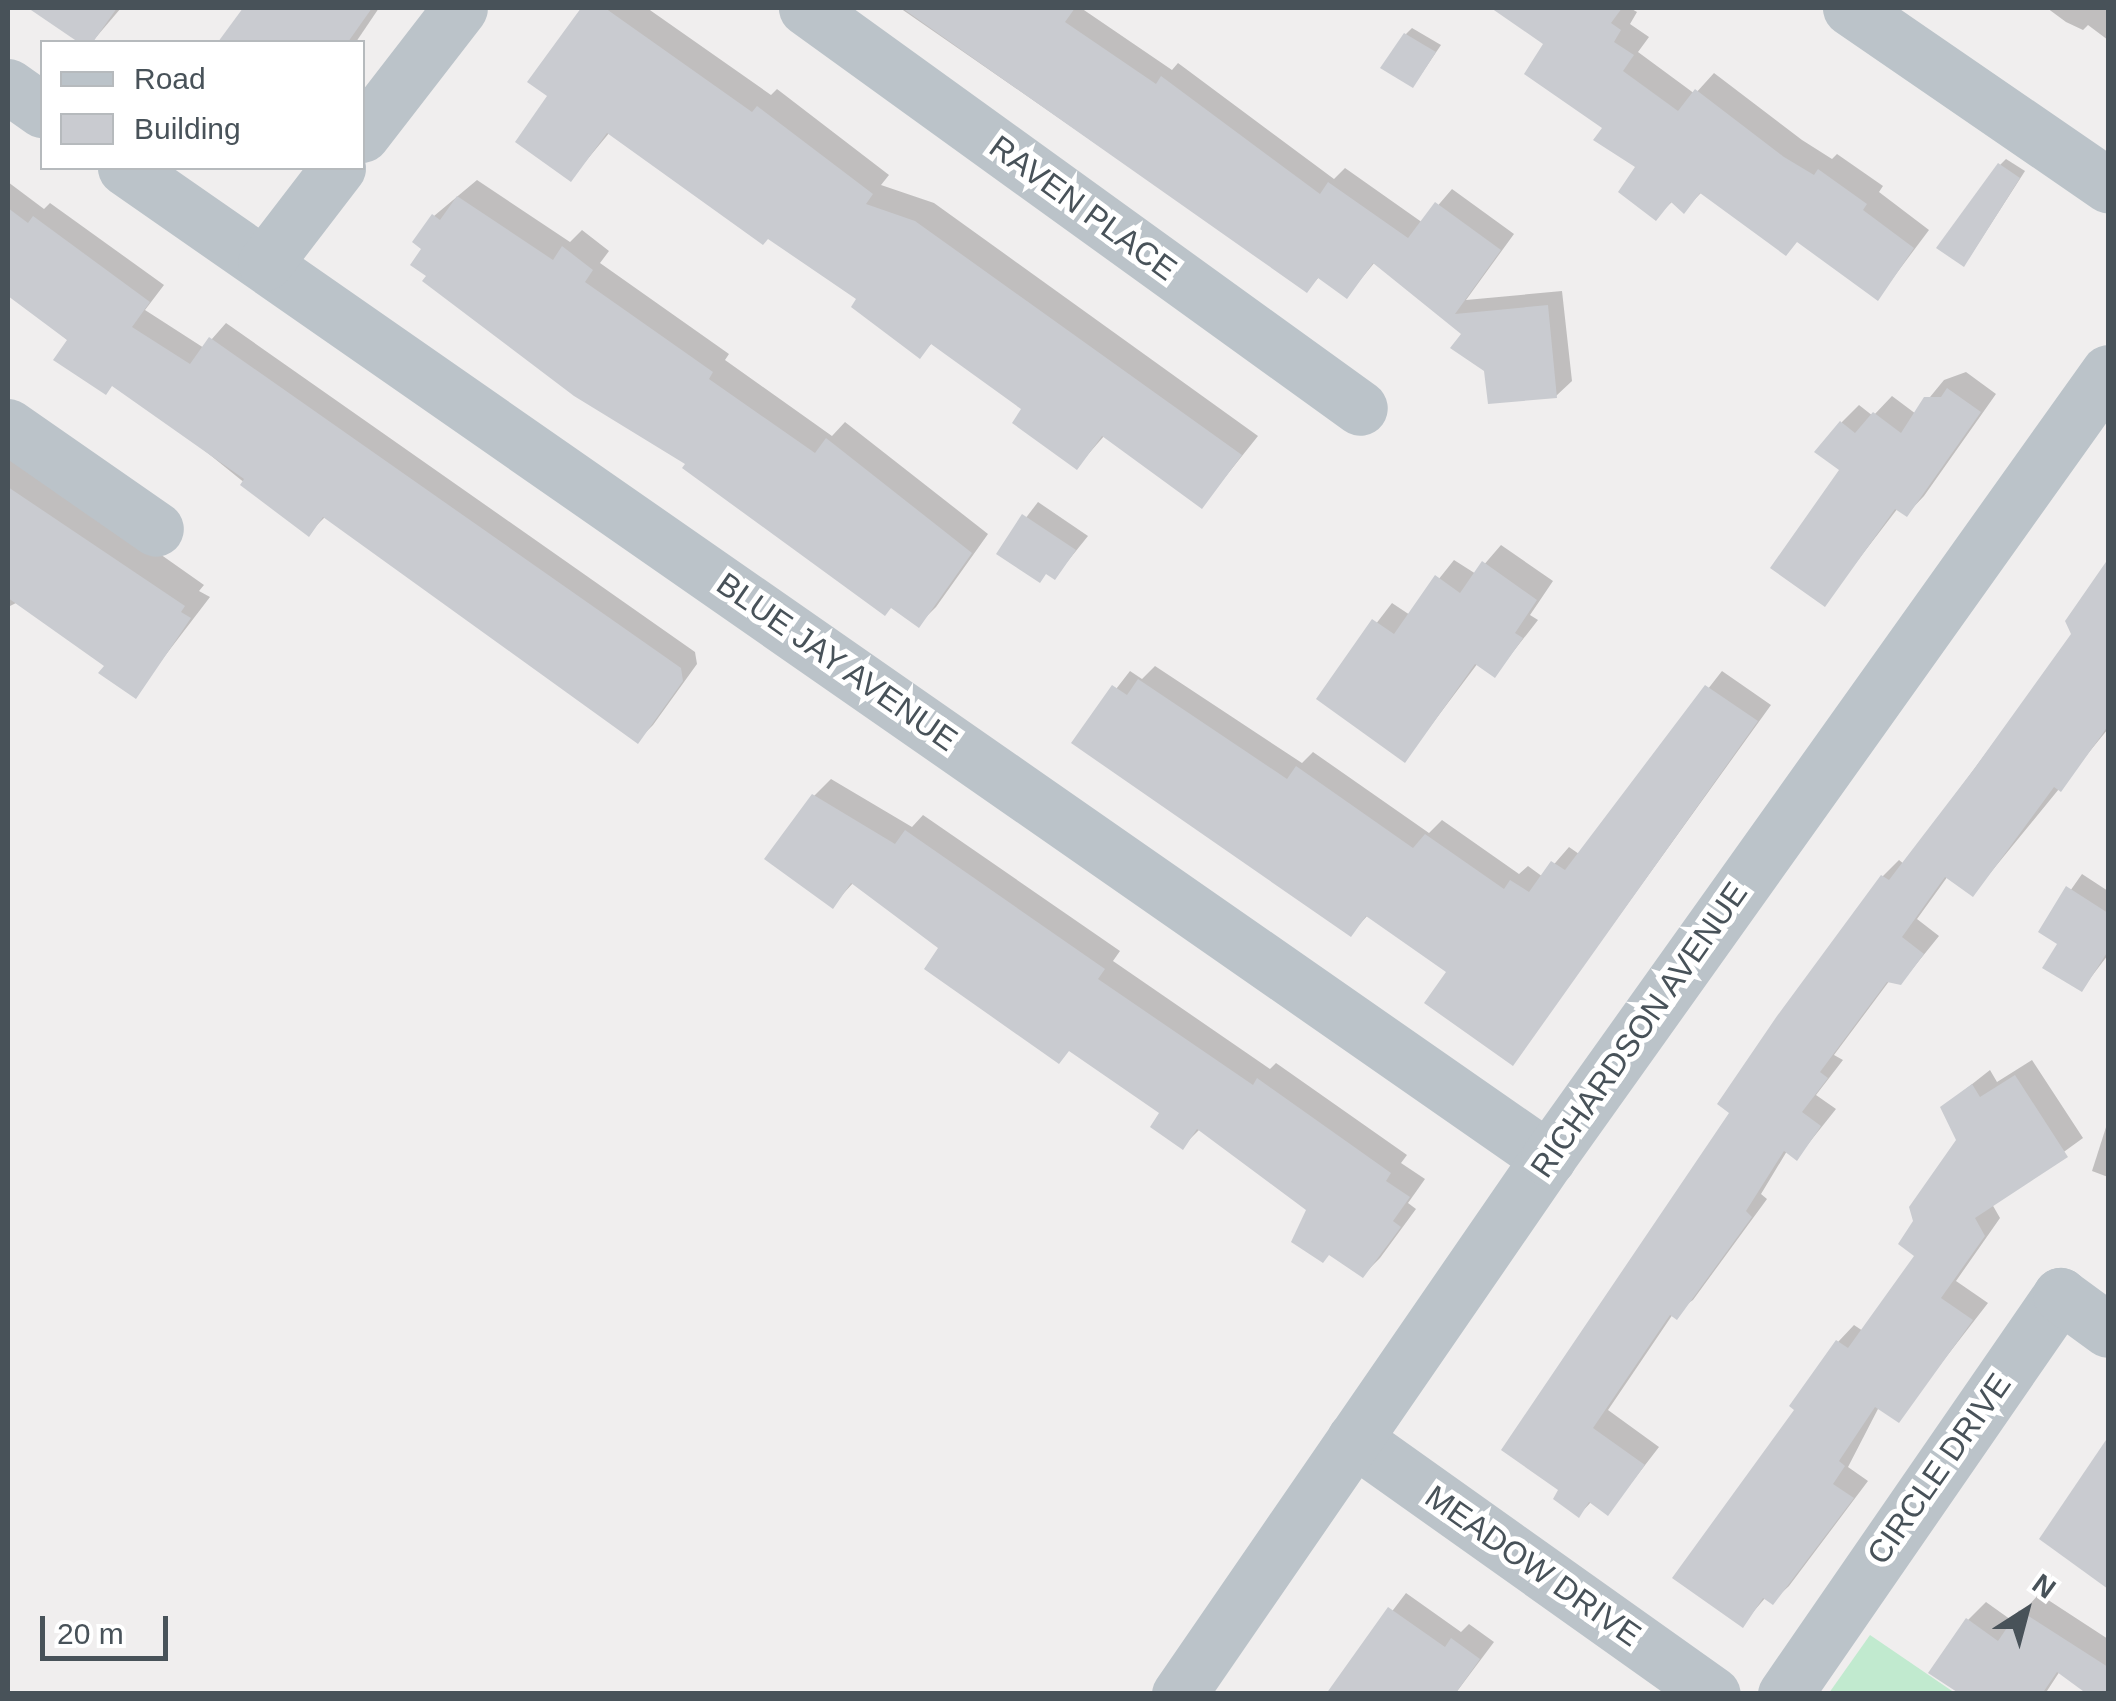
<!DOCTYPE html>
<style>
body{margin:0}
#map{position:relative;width:2116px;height:1701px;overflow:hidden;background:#f0eeee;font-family:Helvetica,sans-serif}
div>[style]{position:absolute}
.green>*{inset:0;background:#c1eacf}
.shadow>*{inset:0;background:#0003}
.building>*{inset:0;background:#c9cbd0}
.minor>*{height:55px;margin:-27.5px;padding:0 27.5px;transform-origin:27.5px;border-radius:27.5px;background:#bbc3c9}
span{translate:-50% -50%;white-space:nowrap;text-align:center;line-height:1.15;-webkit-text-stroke:10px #fff;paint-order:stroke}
.street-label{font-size:32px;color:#485259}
.frame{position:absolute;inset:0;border:10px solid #485259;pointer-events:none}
.legend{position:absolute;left:40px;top:40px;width:325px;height:130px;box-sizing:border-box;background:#fff;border:2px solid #b6babd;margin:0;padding:12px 18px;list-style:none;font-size:30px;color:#485259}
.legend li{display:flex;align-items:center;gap:20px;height:50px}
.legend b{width:50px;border:2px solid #b6babd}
.north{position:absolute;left:1976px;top:1561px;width:100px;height:100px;-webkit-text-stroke:8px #fff;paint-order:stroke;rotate:36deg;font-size:28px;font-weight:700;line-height:40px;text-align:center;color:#485259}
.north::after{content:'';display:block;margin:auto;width:35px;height:45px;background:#485259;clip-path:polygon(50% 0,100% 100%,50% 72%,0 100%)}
.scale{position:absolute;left:40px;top:1616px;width:128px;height:45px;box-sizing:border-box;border:5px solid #485259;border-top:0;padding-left:12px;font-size:30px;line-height:35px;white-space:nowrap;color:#485259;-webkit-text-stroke:8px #fff;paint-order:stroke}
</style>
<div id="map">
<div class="green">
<div style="clip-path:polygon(1870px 1635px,1955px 1693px,1829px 1693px)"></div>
</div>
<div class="shadow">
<div style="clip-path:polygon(33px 8px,121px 8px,92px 42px,82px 42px)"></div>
<div style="clip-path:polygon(245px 8px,379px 8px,356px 42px,220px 42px)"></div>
<div style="clip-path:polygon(583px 8px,647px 8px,771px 95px,777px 89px,889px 175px,881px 185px,934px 203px,1258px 436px,1202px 506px,1105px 435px,1077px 467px,1025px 409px,933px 342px,920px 355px,860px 299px,610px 132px,571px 179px,551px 95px,531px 81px)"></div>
<div style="clip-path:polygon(900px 8px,1081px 8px,1172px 70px,1178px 63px,1334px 179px,1345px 168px,1423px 223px,1452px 189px,1514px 234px,1466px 300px,1562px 291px,1572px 381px,1556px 396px,1486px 370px,1464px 334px,1375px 262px,1347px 296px,1320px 276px,1307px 290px)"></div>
<div style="clip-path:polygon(1495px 8px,1630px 8px,1637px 12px,1630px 24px,1649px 37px,1638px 52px,1695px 94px,1714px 73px,1802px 140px,1832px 159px,1837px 154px,1883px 186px,1879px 192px,1929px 230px,1878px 298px,1799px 240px,1702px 192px,1684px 210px,1673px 201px,1656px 217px,1639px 167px,1547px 44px)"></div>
<div style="clip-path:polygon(2047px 8px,2108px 8px,2108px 40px,2088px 25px,2083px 30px,2066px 22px)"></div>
<div style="clip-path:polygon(1412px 28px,1441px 45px,1418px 79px,1406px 34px)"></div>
<div style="clip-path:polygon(2006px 159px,2025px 171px,1969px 258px,2000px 165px)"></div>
<div style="clip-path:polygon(477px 180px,570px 242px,582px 230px,609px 251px,600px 263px,729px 354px,725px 360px,832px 436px,845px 422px,988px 534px,936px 607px,919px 624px,429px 275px,424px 248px,434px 216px)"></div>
<div style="clip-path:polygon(8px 182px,44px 209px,50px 203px,164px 285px,145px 310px,204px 348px,226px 323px,695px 652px,697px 664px,653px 725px,638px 740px,326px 516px,308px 534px,8px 292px)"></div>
<div style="clip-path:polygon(1966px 372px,1996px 394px,1924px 496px,1907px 514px,1898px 508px,1825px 603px,1843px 469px,1842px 422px,1859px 405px,1873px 416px,1892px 396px,1916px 414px,1944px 380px)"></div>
<div style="clip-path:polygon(8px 447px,204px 585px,199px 591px,210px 597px,135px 695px,107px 665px,18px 602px,8px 607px)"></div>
<div style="clip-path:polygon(1038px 502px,1088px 536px,1055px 577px,999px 553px)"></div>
<div style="clip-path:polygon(1501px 545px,1553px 581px,1530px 615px,1538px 620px,1495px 675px,1478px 663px,1405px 760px,1319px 698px,1392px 603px,1410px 615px,1454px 560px,1476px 574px)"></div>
<div style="clip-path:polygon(2108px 569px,2108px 666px,2096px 684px,2108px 692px,2108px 729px,1973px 894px,1948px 876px,1917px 919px,1939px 936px,1901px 983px,1890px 980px,1834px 1055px,1843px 1060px,1816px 1095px,1836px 1109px,1797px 1158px,1787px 1151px,1761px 1194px,1767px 1199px,1693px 1300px,1673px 1314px,1608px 1410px,1659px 1447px,1608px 1513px,1592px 1501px,1579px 1515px,1556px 1498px,1733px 1112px,1883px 876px,1899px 860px,1904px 864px,2074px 634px,2068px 621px)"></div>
<div style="clip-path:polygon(1155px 666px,1302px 763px,1313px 752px,1429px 833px,1442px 820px,1519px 874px,1528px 866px,1543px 877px,1569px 847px,1579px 854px,1722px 671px,1771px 705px,1513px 1063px,1450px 971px,1368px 915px,1351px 934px,1075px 742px,1130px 671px,1142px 679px)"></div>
<div style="clip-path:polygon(831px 779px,912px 827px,923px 815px,1120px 951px,1113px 961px,1270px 1069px,1276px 1063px,1407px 1155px,1401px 1163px,1425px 1179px,1408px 1203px,1416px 1209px,1380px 1258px,1363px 1275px,1330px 1252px,1309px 1209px,1200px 1129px,1183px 1146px,1162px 1113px,854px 882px,832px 906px,814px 796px)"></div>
<div style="clip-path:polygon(2082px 874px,2108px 891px,2108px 955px,2082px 989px,2061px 943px,2042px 931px)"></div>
<div style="clip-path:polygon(2032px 1060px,2083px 1138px,1992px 1204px,2000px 1218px,1956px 1281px,1988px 1303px,1898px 1419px,1879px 1407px,1848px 1467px,1868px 1481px,1789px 1586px,1772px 1602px,1766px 1597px,1742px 1625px,1798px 1409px,1838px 1342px,1854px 1325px,1863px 1331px,1917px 1255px,1959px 1140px,1943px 1107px,1990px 1070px,1997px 1082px)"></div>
<div style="clip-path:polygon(2108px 1121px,2108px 1177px,2092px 1171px)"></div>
<div style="clip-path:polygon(2108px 1445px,2108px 1583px,2107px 1585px,2100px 1453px)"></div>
<div style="clip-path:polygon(1406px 1593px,1461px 1632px,1469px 1624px,1494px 1642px,1455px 1694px,1329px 1694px)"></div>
<div style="clip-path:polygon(2039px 1594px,2108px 1639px,2108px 1694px,2092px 1694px,2060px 1671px,2045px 1694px,1985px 1694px,1968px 1620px,1986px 1602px,2014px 1622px)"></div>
</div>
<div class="building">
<div style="clip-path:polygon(28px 8px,117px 8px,93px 42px,78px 42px)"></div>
<div style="clip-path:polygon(243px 8px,372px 8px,348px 42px,218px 42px)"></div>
<div style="clip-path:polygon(581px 8px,605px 8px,752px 112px,757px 106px,873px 194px,866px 204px,915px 221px,1242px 455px,1202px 509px,1102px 436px,1077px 470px,1012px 423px,1021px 409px,931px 344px,920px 359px,851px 307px,856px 299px,768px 239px,763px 245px,607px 133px,571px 182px,515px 142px,547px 96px,527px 82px)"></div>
<div style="clip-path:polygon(902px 8px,1075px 8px,1065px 22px,1156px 84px,1161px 76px,1320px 194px,1328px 182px,1408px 238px,1435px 202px,1501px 250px,1455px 314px,1548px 305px,1557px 398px,1488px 404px,1484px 371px,1450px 348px,1461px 334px,1373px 263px,1347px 299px,1318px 278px,1307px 293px)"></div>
<div style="clip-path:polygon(1491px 8px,1622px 8px,1611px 23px,1621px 30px,1614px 42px,1634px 55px,1623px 71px,1678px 111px,1695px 89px,1784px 157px,1814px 175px,1818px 169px,1867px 204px,1863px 210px,1914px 248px,1878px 301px,1797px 242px,1786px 256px,1700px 193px,1684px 214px,1671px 202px,1656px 221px,1618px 192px,1635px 167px,1593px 140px,1602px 128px,1524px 74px,1543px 44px)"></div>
<div style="clip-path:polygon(1404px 33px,1436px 52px,1413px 88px,1380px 68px)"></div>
<div style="clip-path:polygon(1998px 163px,2020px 178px,1964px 267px,1936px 248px)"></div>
<div style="clip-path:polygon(457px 196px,553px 260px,562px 246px,593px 270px,585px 282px,713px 372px,709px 379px,815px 453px,826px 438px,972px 553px,919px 628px,891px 608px,885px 616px,682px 468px,685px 464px,574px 396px,422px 281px,426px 276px,410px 265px,421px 249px,412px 242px,432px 214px,440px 220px)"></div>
<div style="clip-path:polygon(8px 208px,28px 223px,33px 216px,150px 302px,132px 327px,190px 364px,209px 337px,681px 668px,683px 681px,638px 744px,323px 517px,309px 537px,240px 485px,244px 479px,112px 386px,106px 395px,53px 360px,67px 340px,8px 296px)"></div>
<div style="clip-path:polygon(1947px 388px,1981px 412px,1907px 517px,1895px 509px,1825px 607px,1770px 568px,1839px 470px,1814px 452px,1840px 421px,1855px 433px,1873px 412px,1901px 433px,1924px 397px,1941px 397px)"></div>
<div style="clip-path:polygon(8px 487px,185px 606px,181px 612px,191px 618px,136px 699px,98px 673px,104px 666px,8px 598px)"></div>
<div style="clip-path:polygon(1022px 514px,1076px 550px,1055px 580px,1046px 574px,1040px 583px,996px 554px)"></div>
<div style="clip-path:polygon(2108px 559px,2108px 726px,2061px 792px,2054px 787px,1973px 897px,1945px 877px,1902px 937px,1924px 954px,1901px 985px,1887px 982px,1820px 1072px,1828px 1078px,1802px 1112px,1821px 1126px,1797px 1161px,1784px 1151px,1746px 1211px,1752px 1217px,1677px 1320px,1670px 1315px,1593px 1428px,1645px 1465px,1608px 1516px,1589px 1502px,1579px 1518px,1553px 1499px,1558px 1490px,1501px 1450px,1729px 1113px,1717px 1104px,1777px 1016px,1881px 875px,1889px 880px,1974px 769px,2071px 634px,2065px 621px)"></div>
<div style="clip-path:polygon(1482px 561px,1537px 600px,1515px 633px,1523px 638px,1495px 678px,1475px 664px,1405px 763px,1316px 699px,1372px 619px,1394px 634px,1435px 575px,1460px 593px)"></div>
<div style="clip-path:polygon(1138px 679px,1287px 779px,1296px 766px,1413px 848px,1425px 834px,1504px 889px,1510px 880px,1529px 892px,1551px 861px,1565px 870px,1705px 685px,1758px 721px,1513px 1066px,1424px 1003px,1446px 972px,1366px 916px,1351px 937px,1071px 743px,1112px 685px,1127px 695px)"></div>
<div style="clip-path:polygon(812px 794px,895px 844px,905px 830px,1105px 969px,1098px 979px,1253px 1085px,1257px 1078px,1391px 1173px,1386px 1181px,1410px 1197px,1393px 1221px,1401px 1227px,1363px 1278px,1329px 1255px,1323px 1263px,1291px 1242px,1306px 1210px,1197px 1129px,1183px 1150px,1150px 1127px,1159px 1113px,1069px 1051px,1059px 1064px,924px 969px,938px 948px,851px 883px,833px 909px,764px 859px)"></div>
<div style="clip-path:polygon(2066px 886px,2108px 913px,2108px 951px,2082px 992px,2042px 968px,2057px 944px,2038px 932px)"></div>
<div style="clip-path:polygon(2015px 1075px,2068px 1157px,1975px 1218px,1985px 1236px,1941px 1298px,1973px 1320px,1899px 1423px,1875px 1407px,1839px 1461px,1845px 1466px,1833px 1484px,1854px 1498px,1773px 1605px,1763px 1598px,1743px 1628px,1672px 1578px,1794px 1410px,1789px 1406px,1836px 1340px,1848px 1348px,1914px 1256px,1898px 1244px,1913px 1221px,1909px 1207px,1956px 1140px,1940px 1107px,1972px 1084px,1980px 1097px)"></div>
<div style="clip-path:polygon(2108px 1437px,2108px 1589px,2039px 1539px)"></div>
<div style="clip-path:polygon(1388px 1607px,1445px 1647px,1451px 1638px,1480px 1659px,1455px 1694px,1326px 1694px)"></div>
<div style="clip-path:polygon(2019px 1610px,2108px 1667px,2108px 1694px,2087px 1694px,2057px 1672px,2042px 1694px,1960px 1694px,1928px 1673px,1966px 1618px,1998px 1641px)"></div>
</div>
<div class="minor">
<div style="left:806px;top:8px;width:683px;rotate:35.83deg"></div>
<div style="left:1850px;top:8px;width:313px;rotate:34.5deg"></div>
<div style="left:8px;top:86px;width:42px;rotate:35.2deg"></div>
<div style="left:362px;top:135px;width:160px;rotate:-52.3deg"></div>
<div style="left:125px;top:168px;width:1734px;rotate:34.83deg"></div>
<div style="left:265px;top:263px;width:120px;rotate:-52.5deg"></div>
<div style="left:8px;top:426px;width:180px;rotate:34.8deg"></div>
<div style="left:1354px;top:1439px;width:440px;rotate:35.4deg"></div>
<div style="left:1179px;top:1694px;width:651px;rotate:-55.46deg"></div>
<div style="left:1548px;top:1158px;width:965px;rotate:-54.53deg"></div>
<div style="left:1785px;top:1694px;width:485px;rotate:-55.4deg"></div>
<div style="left:2060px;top:1295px;width:59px;rotate:36.1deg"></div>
</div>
<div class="street-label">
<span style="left:1083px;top:208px;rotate:36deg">RAVEN PLACE</span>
<span style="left:837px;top:662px;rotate:35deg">BLUE JAY AVENUE</span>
<span style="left:1639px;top:1030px;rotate:-55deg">RICHARDSON AVENUE</span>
<span style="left:1939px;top:1469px;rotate:-55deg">CIRCLE DRIVE</span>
<span style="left:1533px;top:1566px;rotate:35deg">MEADOW DRIVE</span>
</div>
<div class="frame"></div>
<ul class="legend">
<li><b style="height:12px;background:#bbc3c9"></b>Road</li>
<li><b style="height:28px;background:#c9cbd0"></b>Building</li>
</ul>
<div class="north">N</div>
<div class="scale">20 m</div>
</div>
